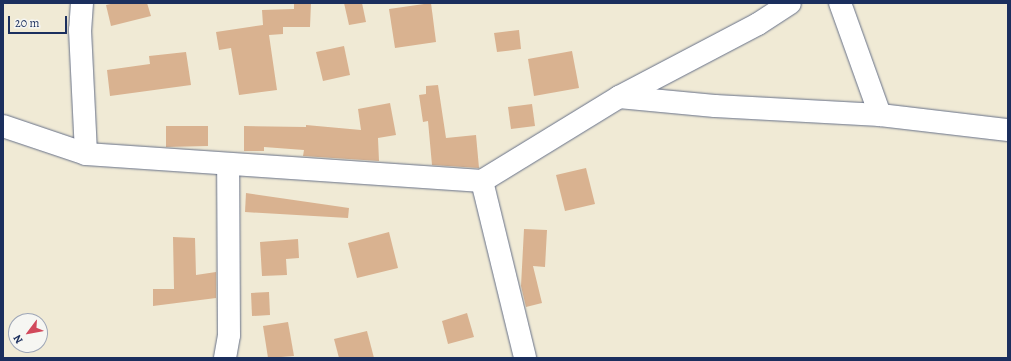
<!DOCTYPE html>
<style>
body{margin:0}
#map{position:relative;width:1011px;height:361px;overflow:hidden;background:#f0ead5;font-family:Alegreya,serif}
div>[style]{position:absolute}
.building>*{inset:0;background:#d9b290}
.roads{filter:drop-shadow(0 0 1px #667088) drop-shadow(0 0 1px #667088)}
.minor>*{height:22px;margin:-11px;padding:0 11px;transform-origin:11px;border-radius:11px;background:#fff}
span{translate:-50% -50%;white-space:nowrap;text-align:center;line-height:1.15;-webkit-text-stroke:3.5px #f6f6f2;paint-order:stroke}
.frame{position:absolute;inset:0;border:4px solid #1b2f5e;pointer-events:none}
.north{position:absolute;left:8px;top:313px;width:40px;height:40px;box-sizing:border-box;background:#f6f6f2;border:1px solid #9ea6b7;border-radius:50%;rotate:238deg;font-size:11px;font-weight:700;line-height:16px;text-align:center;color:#1b2f5e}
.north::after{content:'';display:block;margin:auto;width:14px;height:18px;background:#d1495b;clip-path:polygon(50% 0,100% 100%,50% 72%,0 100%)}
.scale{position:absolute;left:8px;top:16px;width:59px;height:18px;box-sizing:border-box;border:2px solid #1b2f5e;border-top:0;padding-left:5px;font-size:12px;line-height:14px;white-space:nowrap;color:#1b2f5e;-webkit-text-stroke:3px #f6f6f2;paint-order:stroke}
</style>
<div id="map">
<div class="building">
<div style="clip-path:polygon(115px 3px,147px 3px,151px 16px,111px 26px,106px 5px)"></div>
<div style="clip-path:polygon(294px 3px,311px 3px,310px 27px,283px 27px,283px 34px,269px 35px,277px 90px,239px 95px,231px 48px,219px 50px,216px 32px,263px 25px,262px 10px,294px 9px)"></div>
<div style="clip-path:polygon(344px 3px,362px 3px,366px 22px,349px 25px)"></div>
<div style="clip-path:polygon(431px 3px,436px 42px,395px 48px,389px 9px)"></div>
<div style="clip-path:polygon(519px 30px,521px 49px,497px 52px,494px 33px)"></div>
<div style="clip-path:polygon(344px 46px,350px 75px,323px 81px,316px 52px)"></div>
<div style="clip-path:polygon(572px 51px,579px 88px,534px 96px,528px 59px)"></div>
<div style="clip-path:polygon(186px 52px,191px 85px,110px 96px,107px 70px,150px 64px,149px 56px)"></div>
<div style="clip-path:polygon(438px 85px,446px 138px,476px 135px,479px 168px,432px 165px,428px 121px,423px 122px,419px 95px,426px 94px,426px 86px)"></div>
<div style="clip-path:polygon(390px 103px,396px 135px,378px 138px,379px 161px,303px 156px,304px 150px,264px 147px,264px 151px,244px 151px,244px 126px,306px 127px,306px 125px,361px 130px,358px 109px)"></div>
<div style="clip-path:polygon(532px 104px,535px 126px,511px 129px,508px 107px)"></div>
<div style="clip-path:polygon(166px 126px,208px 126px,208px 146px,166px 147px)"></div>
<div style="clip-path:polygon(586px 168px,595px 204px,565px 211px,556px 175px)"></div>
<div style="clip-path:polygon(246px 193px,349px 208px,348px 218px,245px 212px)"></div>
<div style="clip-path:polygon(524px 229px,547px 230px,545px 267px,533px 266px,542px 303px,526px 307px,521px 286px)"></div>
<div style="clip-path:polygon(389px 232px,398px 268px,357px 278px,348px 243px)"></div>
<div style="clip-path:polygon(173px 237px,195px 238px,196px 275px,216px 272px,216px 298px,153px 306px,153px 289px,174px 289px)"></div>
<div style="clip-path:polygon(298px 239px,299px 258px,286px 259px,287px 275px,262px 276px,260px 242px)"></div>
<div style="clip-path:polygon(269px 292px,270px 315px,252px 316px,251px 293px)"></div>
<div style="clip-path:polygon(467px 313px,474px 337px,448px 344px,442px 321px)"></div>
<div style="clip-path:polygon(288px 322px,294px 356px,268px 358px,263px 326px)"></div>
<div style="clip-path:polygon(367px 331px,374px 358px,339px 358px,334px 339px)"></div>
</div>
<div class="roads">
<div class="minor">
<div style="left:82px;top:3px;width:27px;rotate:94deg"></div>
<div style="left:80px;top:30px;width:124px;rotate:87.2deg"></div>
<div style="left:840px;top:3px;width:119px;rotate:70.3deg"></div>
<div style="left:619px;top:97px;width:96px;rotate:5.4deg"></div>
<div style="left:715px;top:106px;width:165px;rotate:3.1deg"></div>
<div style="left:880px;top:115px;width:129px;rotate:6.7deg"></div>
<div style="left:3px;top:126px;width:88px;rotate:18.6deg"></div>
<div style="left:86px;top:154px;width:397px;rotate:3.9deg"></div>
<div style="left:482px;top:181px;width:161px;rotate:-31.5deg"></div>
<div style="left:619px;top:97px;width:157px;rotate:-27.7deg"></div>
<div style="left:758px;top:24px;width:38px;rotate:-33deg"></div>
<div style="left:482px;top:181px;width:182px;rotate:76.3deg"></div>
<div style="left:225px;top:358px;width:23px;rotate:-80deg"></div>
<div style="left:229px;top:335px;width:170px;rotate:-90.3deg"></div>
</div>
</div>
<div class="frame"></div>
<div class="north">N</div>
<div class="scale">20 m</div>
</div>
